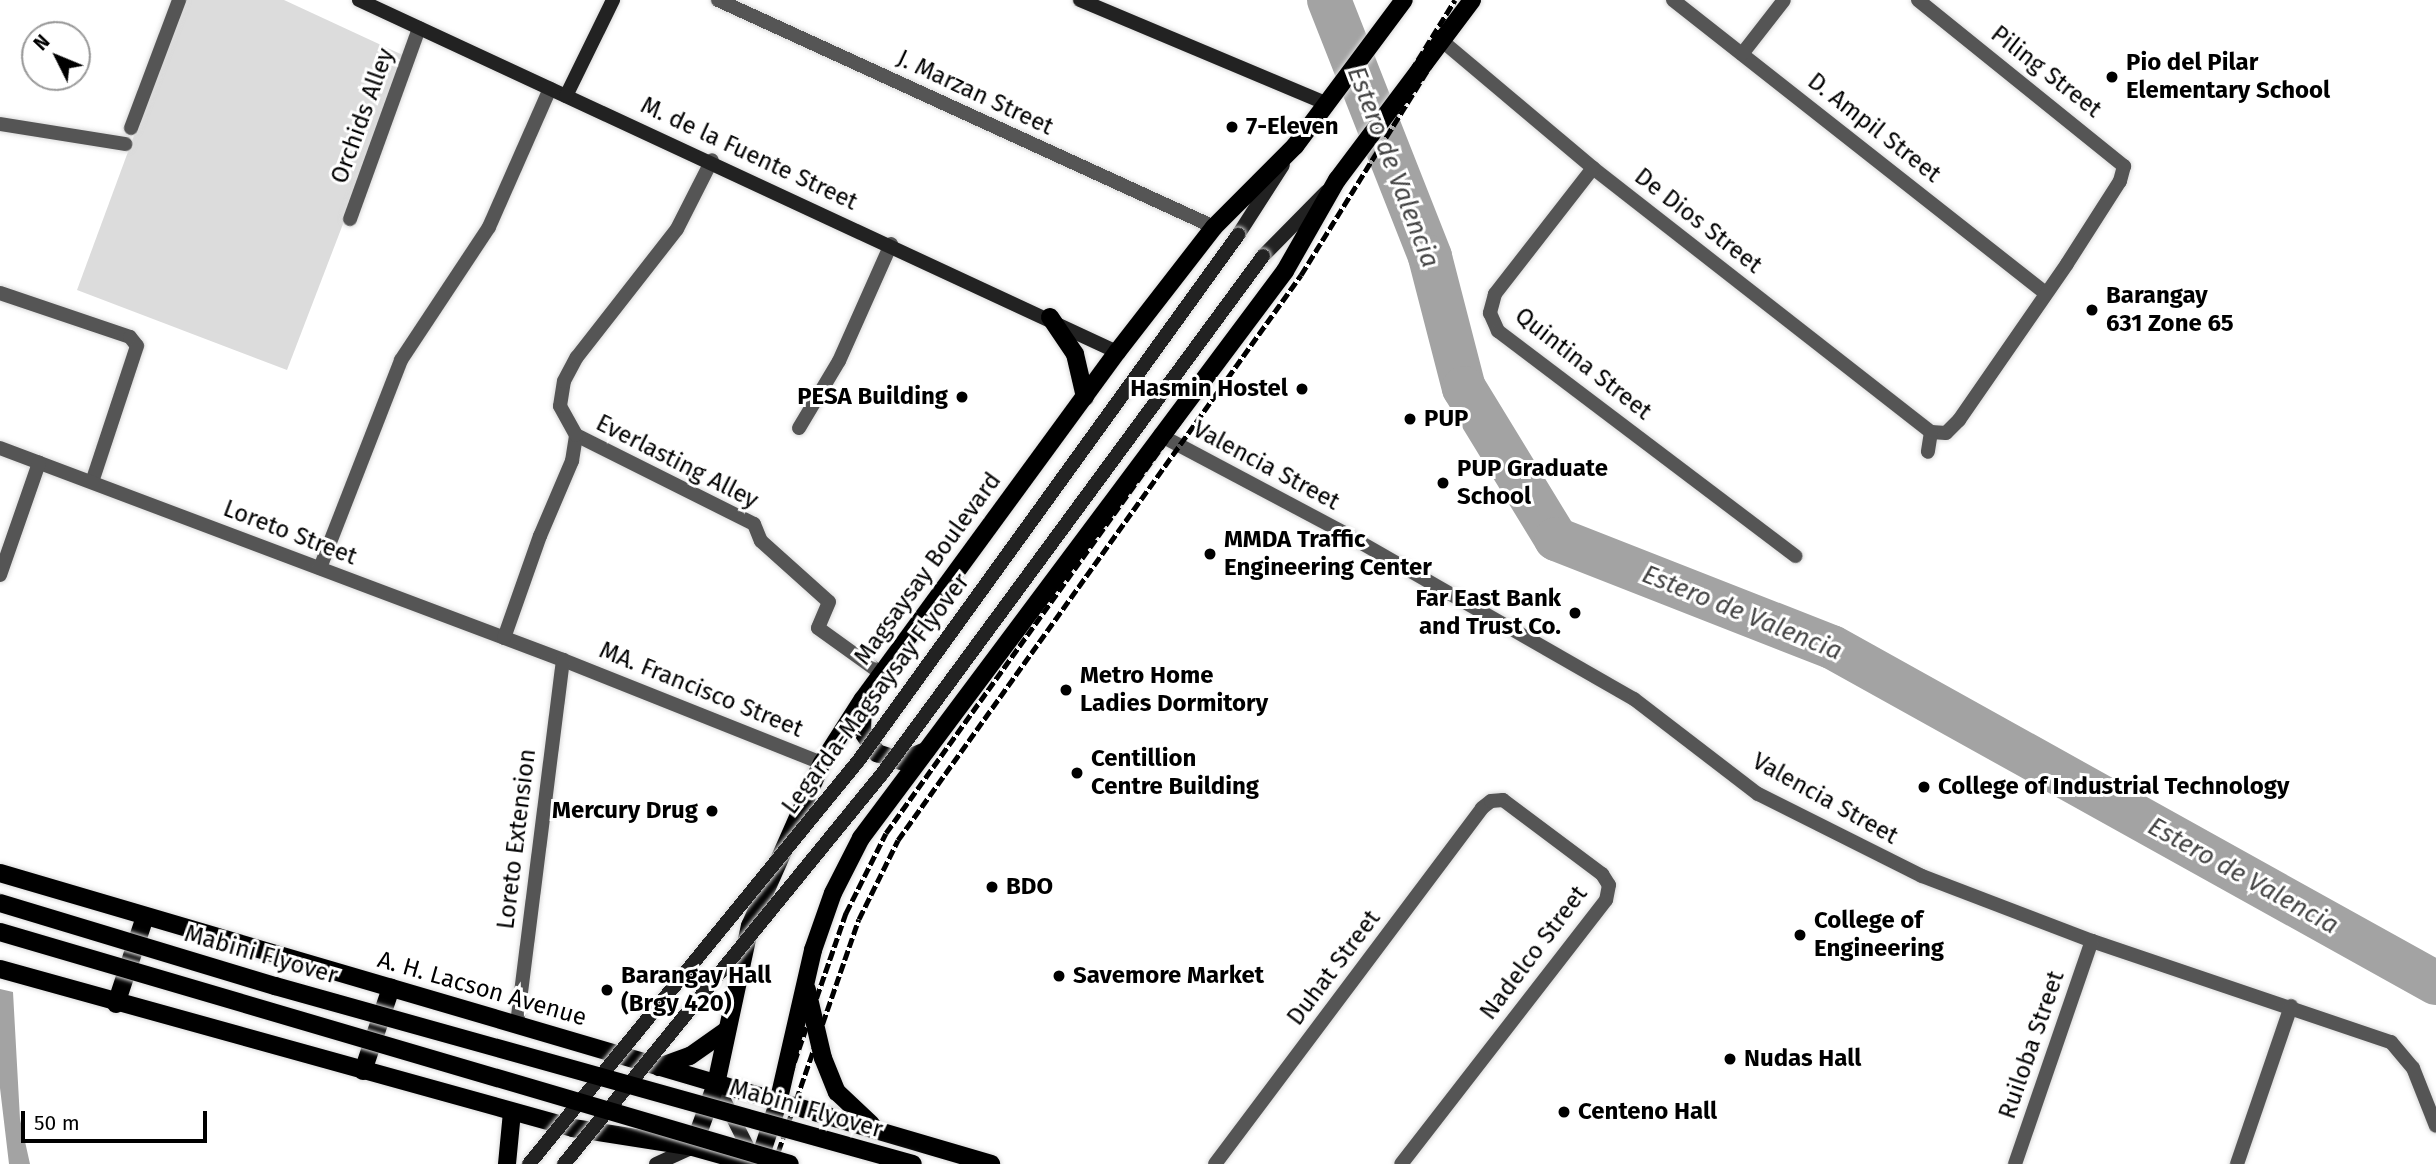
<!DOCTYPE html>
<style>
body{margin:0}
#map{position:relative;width:2436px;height:1164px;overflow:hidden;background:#fff;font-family:"Fira Sans",sans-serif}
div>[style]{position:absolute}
.green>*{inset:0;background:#dcdcdc}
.water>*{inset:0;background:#a3a3a3}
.river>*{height:44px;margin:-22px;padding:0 22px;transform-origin:22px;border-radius:22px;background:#a3a3a3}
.roads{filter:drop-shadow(0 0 2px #dbdbdb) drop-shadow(0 0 2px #dbdbdb)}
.street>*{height:14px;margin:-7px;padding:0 7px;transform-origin:7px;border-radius:7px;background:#555}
.secondary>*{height:14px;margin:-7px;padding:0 7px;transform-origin:7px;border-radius:7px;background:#222}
.primary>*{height:18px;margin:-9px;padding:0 9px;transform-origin:9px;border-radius:9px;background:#000}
.rail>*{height:5px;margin-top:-2.5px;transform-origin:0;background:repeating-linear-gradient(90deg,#000 0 10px,transparent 0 13.5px)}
.bridges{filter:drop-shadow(0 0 2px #dbdbdb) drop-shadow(0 0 2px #dbdbdb)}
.secondary-bridge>*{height:14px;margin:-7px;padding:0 7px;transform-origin:7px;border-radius:7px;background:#222}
.primary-bridge>*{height:18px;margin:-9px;padding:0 9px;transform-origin:9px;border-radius:9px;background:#000}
.dots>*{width:19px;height:19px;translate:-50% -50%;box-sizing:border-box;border:4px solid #fff;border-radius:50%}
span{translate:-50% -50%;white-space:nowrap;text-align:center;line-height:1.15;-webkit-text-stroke:6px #fff;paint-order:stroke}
.poi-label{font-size:24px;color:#000;font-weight:700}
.left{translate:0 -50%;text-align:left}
.right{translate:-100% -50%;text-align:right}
.street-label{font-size:24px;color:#000}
.water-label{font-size:26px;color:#444;font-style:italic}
.north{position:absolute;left:21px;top:21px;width:70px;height:70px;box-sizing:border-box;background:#fff;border:2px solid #999;border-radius:50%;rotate:313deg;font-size:19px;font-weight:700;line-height:28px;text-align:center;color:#000}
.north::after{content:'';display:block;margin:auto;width:24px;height:32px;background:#000;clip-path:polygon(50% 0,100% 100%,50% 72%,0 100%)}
.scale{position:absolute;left:21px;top:1111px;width:186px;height:32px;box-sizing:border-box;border:4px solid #000;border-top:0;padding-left:9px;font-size:21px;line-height:24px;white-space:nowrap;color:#000;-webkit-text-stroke:5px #fff;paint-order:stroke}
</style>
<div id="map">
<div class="green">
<div style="clip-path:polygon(184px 0,284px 0,407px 57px,287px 370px,77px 290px)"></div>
</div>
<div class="water">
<div style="clip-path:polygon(0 989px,13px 992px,20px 1119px,30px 1164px,9px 1164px,0 1088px)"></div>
</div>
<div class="river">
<div style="left:1329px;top:0;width:276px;rotate:68.5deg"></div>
<div style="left:1430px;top:257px;width:135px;rotate:75.5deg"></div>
<div style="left:1464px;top:388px;width:177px;rotate:58.6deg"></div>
<div style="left:1556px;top:539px;width:296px;rotate:21.4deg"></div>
<div style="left:1832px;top:647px;width:691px;rotate:29.09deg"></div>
</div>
<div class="roads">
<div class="street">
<div style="left:718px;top:0;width:545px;rotate:24.59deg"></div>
<div style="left:1673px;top:0;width:474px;rotate:38.2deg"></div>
<div style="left:1918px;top:0;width:265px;rotate:38.9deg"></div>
<div style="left:2124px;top:166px;width:16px;rotate:105deg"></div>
<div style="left:2120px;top:181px;width:98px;rotate:122.6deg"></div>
<div style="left:2067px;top:264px;width:190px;rotate:124.7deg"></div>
<div style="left:1959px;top:420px;width:18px;rotate:135deg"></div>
<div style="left:1946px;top:433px;width:15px;rotate:-176deg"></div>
<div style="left:1931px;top:432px;width:20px;rotate:99deg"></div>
<div style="left:1441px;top:40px;width:199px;rotate:40.1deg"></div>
<div style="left:1593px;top:168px;width:429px;rotate:38deg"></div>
<div style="left:1742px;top:54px;width:68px;rotate:-52.1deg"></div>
<div style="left:0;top:124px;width:127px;rotate:9.1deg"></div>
<div style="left:131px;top:128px;width:137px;rotate:-69.4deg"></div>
<div style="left:1593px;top:168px;width:160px;rotate:127.9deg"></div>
<div style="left:1495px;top:294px;width:20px;rotate:105deg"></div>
<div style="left:1490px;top:313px;width:20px;rotate:66deg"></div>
<div style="left:1498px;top:331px;width:373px;rotate:37.1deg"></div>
<div style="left:350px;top:219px;width:203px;rotate:-70.1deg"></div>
<div style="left:0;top:293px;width:137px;rotate:18.7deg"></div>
<div style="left:130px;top:337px;width:11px;rotate:52deg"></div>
<div style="left:137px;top:346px;width:143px;rotate:108.3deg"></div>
<div style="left:799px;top:428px;width:78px;rotate:-59.2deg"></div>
<div style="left:839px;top:361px;width:128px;rotate:-66deg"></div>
<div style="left:576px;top:435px;width:199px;rotate:26.6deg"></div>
<div style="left:754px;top:524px;width:18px;rotate:68deg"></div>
<div style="left:761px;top:541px;width:91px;rotate:41.9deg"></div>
<div style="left:829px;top:602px;width:28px;rotate:113deg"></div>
<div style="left:818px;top:628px;width:79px;rotate:35.7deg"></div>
<div style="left:1160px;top:435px;width:208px;rotate:28deg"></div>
<div style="left:1344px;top:533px;width:334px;rotate:29.8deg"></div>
<div style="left:1634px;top:699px;width:156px;rotate:37.5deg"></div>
<div style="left:1758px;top:794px;width:183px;rotate:26.6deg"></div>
<div style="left:1922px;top:876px;width:182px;rotate:20.9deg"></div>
<div style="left:2092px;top:941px;width:316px;rotate:18.7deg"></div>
<div style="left:2391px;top:1042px;width:34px;rotate:50deg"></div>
<div style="left:2413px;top:1068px;width:62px;rotate:68.4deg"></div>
<div style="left:0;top:448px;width:602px;rotate:20.63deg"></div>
<div style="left:563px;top:660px;width:279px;rotate:21.7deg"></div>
<div style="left:320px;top:568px;width:223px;rotate:-68.7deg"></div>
<div style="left:401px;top:360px;width:159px;rotate:-56.5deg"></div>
<div style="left:489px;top:227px;width:151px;rotate:-66.2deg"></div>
<div style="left:0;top:575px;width:119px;rotate:-70.8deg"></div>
<div style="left:504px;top:638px;width:108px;rotate:-70.6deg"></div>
<div style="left:540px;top:536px;width:82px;rotate:-66.9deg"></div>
<div style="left:572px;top:461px;width:26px;rotate:-81deg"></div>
<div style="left:576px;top:435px;width:33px;rotate:-119deg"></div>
<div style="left:560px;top:406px;width:25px;rotate:-81deg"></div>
<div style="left:564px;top:381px;width:27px;rotate:-62deg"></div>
<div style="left:577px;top:357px;width:162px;rotate:-52deg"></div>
<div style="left:677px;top:229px;width:77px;rotate:-63.1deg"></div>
<div style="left:517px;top:1024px;width:367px;rotate:-82.8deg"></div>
<div style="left:1215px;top:1164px;width:445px;rotate:-53.1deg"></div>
<div style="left:1482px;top:808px;width:11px;rotate:-38deg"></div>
<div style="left:1491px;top:801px;width:12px;rotate:-5deg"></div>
<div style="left:1503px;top:800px;width:124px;rotate:36.8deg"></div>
<div style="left:1602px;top:874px;width:13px;rotate:58deg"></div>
<div style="left:1609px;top:885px;width:15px;rotate:101deg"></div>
<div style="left:1606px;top:900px;width:334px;rotate:127.8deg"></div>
<div style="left:2015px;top:1164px;width:236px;rotate:-71deg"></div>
<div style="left:2237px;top:1164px;width:167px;rotate:-71.1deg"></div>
</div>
<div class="secondary">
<div style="left:359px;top:0;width:836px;rotate:24.91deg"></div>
<div style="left:1080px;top:0;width:268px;rotate:22.8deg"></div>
<div style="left:566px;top:96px;width:107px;rotate:-63.9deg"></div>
<div style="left:1238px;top:235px;width:83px;rotate:-57.3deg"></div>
<div style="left:1263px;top:256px;width:90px;rotate:-45.5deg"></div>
<div style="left:716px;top:1084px;width:83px;rotate:63.4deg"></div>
<div style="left:656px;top:1164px;width:41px;rotate:-24.7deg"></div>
</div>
<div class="primary">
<div style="left:1050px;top:317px;width:45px;rotate:56deg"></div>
<div style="left:1075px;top:354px;width:44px;rotate:76.9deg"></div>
<div style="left:863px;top:703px;width:28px;rotate:92deg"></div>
<div style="left:862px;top:731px;width:27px;rotate:56deg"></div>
<div style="left:877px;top:753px;width:25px;rotate:18deg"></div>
<div style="left:901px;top:761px;width:27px;rotate:-22deg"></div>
<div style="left:0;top:873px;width:1033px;rotate:16.36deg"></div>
<div style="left:0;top:969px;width:595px;rotate:15.51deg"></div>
<div style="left:573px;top:1128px;width:121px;rotate:9deg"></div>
<div style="left:693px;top:1147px;width:62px;rotate:15.8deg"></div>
<div style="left:807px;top:990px;width:70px;rotate:76.8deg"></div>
<div style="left:823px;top:1058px;width:37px;rotate:68deg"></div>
<div style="left:837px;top:1092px;width:47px;rotate:43.3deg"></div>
<div style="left:116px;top:1004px;width:92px;rotate:-71.6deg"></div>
<div style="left:659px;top:1067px;width:33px;rotate:-20deg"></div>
<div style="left:690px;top:1056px;width:45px;rotate:-35.1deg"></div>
<div style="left:363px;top:1071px;width:88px;rotate:-71.4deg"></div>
<div style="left:693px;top:1147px;width:67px;rotate:-69.9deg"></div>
<div style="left:716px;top:1084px;width:162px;rotate:-77.9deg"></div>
<div style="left:750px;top:926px;width:178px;rotate:-66.2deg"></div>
<div style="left:822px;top:763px;width:76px;rotate:-57.4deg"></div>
<div style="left:863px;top:699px;width:430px;rotate:-53.8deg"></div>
<div style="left:1117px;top:352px;width:158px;rotate:-52.2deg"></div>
<div style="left:1214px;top:227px;width:115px;rotate:-45deg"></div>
<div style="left:1295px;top:146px;width:182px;rotate:-53.3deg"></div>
<div style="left:507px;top:1164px;width:52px;rotate:-84.5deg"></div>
<div style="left:758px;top:1164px;width:64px;rotate:-71.8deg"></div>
<div style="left:778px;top:1103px;width:157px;rotate:-77.1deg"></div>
<div style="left:813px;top:950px;width:60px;rotate:-70.7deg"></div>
<div style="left:833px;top:893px;width:62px;rotate:-63deg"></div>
<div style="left:861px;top:838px;width:708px;rotate:-53.21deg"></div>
<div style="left:1285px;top:271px;width:105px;rotate:-60.3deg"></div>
<div style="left:1337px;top:180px;width:225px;rotate:-53.1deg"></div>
</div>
</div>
<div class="rail">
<div style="left:759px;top:1164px;width:266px;rotate:-70.9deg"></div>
<div style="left:846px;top:913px;width:89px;rotate:-63.4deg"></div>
<div style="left:886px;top:833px;width:695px;rotate:-54.48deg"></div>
<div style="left:1290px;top:267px;width:314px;rotate:-58.3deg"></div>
<div style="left:774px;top:1164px;width:259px;rotate:-70.9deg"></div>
<div style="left:859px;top:919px;width:88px;rotate:-63.7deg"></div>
<div style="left:898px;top:840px;width:694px;rotate:-54.5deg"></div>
<div style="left:1301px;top:275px;width:323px;rotate:-58.3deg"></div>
</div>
<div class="bridges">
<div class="secondary-bridge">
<div style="left:529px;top:1164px;width:522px;rotate:-50.76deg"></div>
<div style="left:859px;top:760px;width:648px;rotate:-54.17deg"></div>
<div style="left:564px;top:1164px;width:503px;rotate:-50.81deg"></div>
<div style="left:882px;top:774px;width:643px;rotate:-53.66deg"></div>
</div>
<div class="primary-bridge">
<div style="left:0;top:903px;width:287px;rotate:16.8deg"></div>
<div style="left:275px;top:986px;width:662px;rotate:15.59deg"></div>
<div style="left:0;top:932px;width:823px;rotate:16.37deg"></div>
</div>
</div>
<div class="dots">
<div style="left:2112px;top:77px;background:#000"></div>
<div style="left:1232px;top:127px;background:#000"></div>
<div style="left:2092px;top:310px;background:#000"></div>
<div style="left:1302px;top:389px;background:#000"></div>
<div style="left:962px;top:397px;background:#000"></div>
<div style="left:1410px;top:419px;background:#000"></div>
<div style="left:1443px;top:483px;background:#000"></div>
<div style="left:1210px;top:554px;background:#000"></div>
<div style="left:1575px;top:613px;background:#000"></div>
<div style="left:1066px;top:690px;background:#000"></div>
<div style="left:1077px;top:773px;background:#000"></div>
<div style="left:1924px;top:787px;background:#000"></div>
<div style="left:712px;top:811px;background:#000"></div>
<div style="left:992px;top:887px;background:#000"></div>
<div style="left:1800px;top:935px;background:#000"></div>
<div style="left:1059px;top:976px;background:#000"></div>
<div style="left:607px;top:990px;background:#000"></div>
<div style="left:1730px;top:1059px;background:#000"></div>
<div style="left:1564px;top:1112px;background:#000"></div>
</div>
<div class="poi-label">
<span class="left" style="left:2126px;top:77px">Pio del Pilar<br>Elementary School</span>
<span class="left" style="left:1246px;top:127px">7-Eleven</span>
<span class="left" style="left:2106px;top:310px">Barangay<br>631 Zone 65</span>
<span class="right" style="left:1288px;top:389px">Hasmin Hostel</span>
<span class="right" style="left:948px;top:397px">PESA Building</span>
<span class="left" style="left:1424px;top:419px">PUP</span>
<span class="left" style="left:1457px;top:483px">PUP Graduate<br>School</span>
<span class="left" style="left:1224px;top:554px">MMDA Traffic<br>Engineering Center</span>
<span class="right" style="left:1561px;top:613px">Far East Bank<br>and Trust Co.</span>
<span class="left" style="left:1080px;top:690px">Metro Home<br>Ladies Dormitory</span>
<span class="left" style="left:1091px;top:773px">Centillion<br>Centre Building</span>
<span class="left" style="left:1938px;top:787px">College of Industrial Technology</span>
<span class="right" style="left:698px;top:811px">Mercury Drug</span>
<span class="left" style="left:1006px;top:887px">BDO</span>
<span class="left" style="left:1814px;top:935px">College of<br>Engineering</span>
<span class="left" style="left:621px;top:990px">Barangay Hall<br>(Brgy 420)</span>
<span class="left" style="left:1073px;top:976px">Savemore Market</span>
<span class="left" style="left:1744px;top:1059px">Nudas Hall</span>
<span class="left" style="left:1578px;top:1112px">Centeno Hall</span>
</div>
<div class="street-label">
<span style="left:2046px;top:72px;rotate:38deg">Piling Street</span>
<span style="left:975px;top:93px;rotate:25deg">J. Marzan Street</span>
<span style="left:363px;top:116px;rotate:-70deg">Orchids Alley</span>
<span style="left:1874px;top:128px;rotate:38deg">D. Ampil Street</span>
<span style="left:749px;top:154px;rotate:25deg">M. de la Fuente Street</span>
<span style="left:1698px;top:221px;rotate:38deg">De Dios Street</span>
<span style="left:1583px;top:364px;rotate:38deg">Quintina Street</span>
<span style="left:677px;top:462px;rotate:27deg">Everlasting Alley</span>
<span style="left:1266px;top:466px;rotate:28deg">Valencia Street</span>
<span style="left:290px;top:533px;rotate:21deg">Loreto Street</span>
<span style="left:928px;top:569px;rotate:-54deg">Magsaysay Boulevard</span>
<span style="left:701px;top:690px;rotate:22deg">MA. Francisco Street</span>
<span style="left:876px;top:694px;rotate:-53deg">Legarda-Magsaysay Flyover</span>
<span style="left:1825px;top:799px;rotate:29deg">Valencia Street</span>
<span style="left:517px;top:839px;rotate:-83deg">Loreto Extension</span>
<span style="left:1534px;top:953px;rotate:-53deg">Nadelco Street</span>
<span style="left:261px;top:955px;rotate:16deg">Mabini Flyover</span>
<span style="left:1334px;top:968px;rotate:-53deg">Duhat Street</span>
<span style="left:482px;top:989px;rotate:16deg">A. H. Lacson Avenue</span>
<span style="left:2032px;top:1045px;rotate:-71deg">Ruiloba Street</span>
<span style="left:806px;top:1109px;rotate:16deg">Mabini Flyover</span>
</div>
<div class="water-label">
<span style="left:1393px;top:167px;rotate:69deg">Estero de Valencia</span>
<span style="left:1742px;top:613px;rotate:22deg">Estero de Valencia</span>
<span style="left:2243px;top:876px;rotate:29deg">Estero de Valencia</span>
</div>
<div class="north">N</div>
<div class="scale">50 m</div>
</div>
